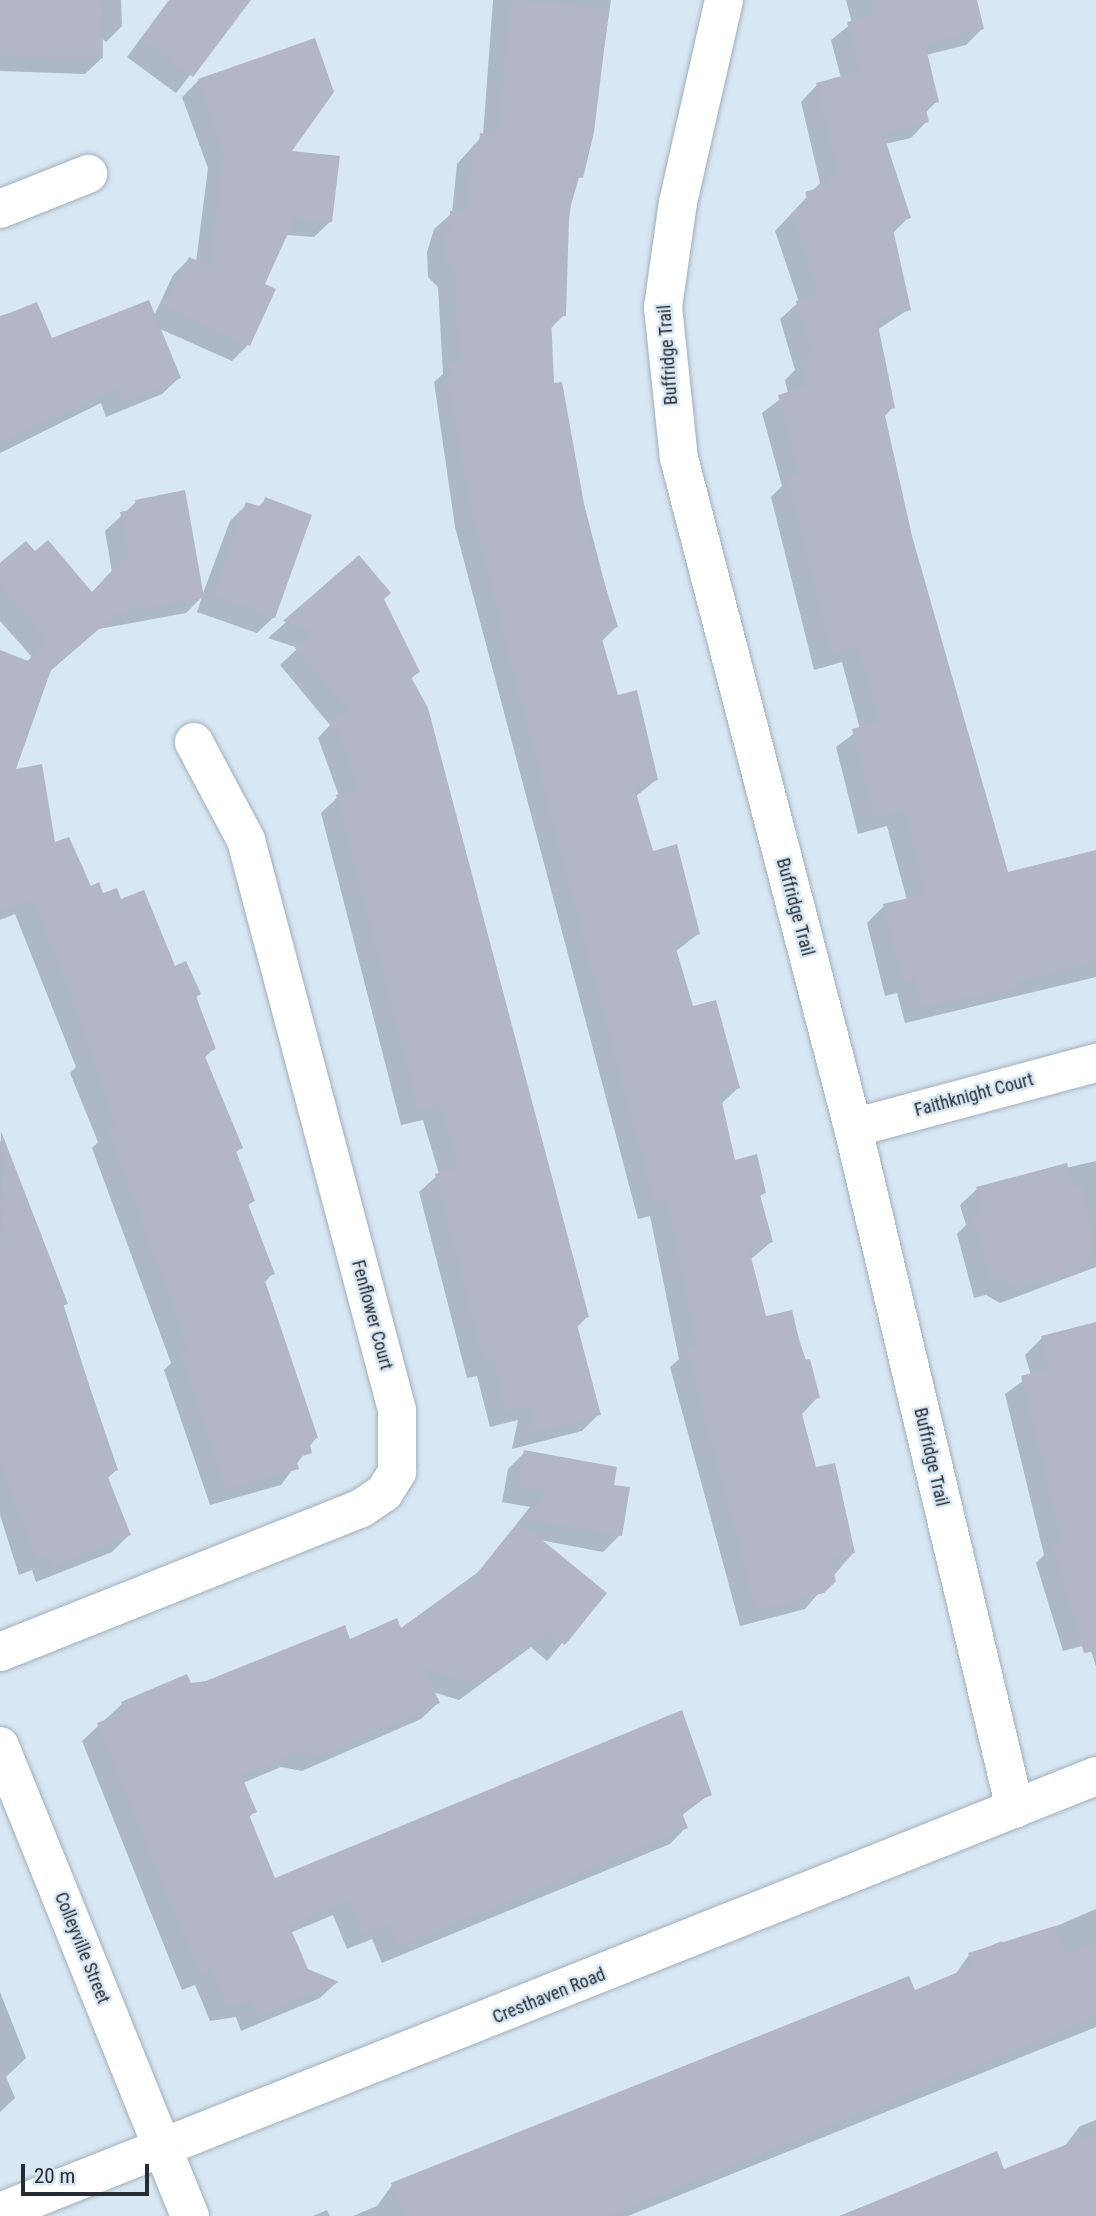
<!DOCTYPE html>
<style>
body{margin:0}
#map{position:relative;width:1096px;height:2216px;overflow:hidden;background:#d8e7f4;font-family:"Roboto Condensed",sans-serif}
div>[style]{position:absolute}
.shadow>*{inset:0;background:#0003}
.building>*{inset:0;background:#b3b6c7}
.roads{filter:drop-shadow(0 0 2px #a1afbc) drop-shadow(0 0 2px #a1afbc)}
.street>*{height:38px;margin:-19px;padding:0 19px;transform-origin:19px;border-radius:19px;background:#fff}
.secondary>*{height:38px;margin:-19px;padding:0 19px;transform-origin:19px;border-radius:19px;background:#fff}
span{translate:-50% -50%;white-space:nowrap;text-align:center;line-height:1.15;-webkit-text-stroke:5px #d8e7f4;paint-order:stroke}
.street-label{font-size:18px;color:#262c31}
.scale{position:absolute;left:21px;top:2164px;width:128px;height:32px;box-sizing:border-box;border:4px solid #262c31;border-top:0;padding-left:9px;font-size:21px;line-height:24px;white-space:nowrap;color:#262c31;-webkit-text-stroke:5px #d8e7f4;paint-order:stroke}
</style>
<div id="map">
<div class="shadow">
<div style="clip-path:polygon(0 0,121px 0,122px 26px,106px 42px,101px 38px,102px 58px,85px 74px,0 71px)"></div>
<div style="clip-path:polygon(169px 0,249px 0,176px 93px,127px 57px)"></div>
<div style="clip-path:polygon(493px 0,611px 0,592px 132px,567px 219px,564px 315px,550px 329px,553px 385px,616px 627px,601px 642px,616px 697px,656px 780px,635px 797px,652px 853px,698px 934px,675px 952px,691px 1009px,738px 1088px,721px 1104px,734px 1162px,764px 1193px,759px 1197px,771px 1242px,750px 1260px,764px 1318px,790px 1312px,818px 1397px,802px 1414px,815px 1469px,853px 1553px,805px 1609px,740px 1626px,670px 1367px,679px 1359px,650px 1216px,638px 1219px,455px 527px,434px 382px,443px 374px,438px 287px,428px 277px,427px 252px,434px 229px,452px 213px,457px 164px,483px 135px)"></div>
<div style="clip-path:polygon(846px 0,976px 0,982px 29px,966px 45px,926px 55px,937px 101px,925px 113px,927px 121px,911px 138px,885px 144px,909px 217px,892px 234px,909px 309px,877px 330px,893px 407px,884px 417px,911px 537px,1007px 874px,1096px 851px,1096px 977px,905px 1023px,897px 993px,885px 996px,867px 923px,884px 906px,907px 900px,887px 826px,858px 834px,836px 747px,860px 729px,842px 662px,814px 670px,771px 497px,782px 486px,762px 413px,788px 393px,785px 380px,795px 370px,780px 319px,799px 302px,775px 231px,820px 183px,801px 102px,817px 85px,841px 78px,831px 40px,852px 23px)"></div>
<div style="clip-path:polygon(199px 80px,288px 153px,331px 221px,314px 237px,286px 235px,263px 285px,248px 345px,232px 361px,158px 328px,179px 378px,162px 394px,106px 417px,101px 403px,0 453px,0 316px,36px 305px,51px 340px,154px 316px,173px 275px,189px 259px,196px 262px,208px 168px,182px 97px)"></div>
<div style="clip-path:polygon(266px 499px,274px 617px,257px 633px,197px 612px,202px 597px,186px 613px,99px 629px,49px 672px,13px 771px,54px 845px,90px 888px,121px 901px,174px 968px,185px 963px,214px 1049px,204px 1058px,241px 1148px,235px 1153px,253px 1200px,247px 1207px,273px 1273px,264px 1283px,316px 1438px,281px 1485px,210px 1505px,164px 1370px,171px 1363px,92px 1148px,98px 1142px,70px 1073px,76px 1067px,15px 914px,0 920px,0 652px,26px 662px,32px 657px,0 621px,0 572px,35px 553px,91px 594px,112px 572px,105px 531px,136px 502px,202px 596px,230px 521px,247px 504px,257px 508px)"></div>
<div style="clip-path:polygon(359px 558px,418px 672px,411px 679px,587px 1317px,576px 1328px,599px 1414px,582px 1431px,512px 1449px,518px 1420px,490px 1427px,477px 1376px,467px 1378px,419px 1192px,439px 1174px,423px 1120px,401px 1125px,321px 813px,339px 796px,318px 738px,330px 725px,280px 665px,298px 648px,268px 638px)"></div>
<div style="clip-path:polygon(0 1140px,41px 1234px,116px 1470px,107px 1479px,129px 1535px,112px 1552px,36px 1582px,32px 1570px,19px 1575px,0 1515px)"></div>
<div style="clip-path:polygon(1096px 1161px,1096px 1267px,1000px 1303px,986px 1295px,974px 1298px,957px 1234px,966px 1225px,960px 1205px,977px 1189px)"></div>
<div style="clip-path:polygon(1096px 1324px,1096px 1667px,1089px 1644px,1063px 1651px,1036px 1563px,1044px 1555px,1005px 1394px,1031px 1375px,1025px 1355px,1042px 1338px)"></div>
<div style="clip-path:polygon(525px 1452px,612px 1486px,620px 1535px,603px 1552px,540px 1540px,605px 1593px,547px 1661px,531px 1647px,459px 1700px,433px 1692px,438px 1703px,421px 1719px,302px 1771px,281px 1767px,243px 1783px,255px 1811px,248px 1818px,274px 1880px,681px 1712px,710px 1794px,681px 1816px,686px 1827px,670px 1844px,382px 1963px,372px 1939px,347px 1949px,333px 1915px,290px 1933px,307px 1970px,336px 1983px,320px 1998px,241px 2031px,236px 2017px,210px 2021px,195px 1985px,182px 1990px,82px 1741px,122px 1704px,401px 1631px,474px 1577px,530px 1507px,502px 1502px,508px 1469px)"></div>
<div style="clip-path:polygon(1096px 1909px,1096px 2027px,628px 2216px,353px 2216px,377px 2206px,392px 2185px,914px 1992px,954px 1976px,969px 1955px,1002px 1941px,1005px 1948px)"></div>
<div style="clip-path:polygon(0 1992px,26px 2058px,6px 2077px,15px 2098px,0 2112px)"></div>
<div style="clip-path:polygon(1096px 2120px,1096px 2216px,839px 2216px,996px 2154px,1003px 2171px,1064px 2147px,1080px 2126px)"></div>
<div style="clip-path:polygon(327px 2210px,330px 2216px,313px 2216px)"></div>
</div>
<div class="building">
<div style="clip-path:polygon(0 0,102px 0,103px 58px,0 56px)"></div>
<div style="clip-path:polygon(172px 0,251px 0,193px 77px,142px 40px)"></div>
<div style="clip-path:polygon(511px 0,609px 9px,594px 132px,583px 178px,575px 177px,569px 219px,566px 316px,551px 317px,554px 383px,562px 382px,590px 537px,618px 627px,600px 632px,618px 695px,637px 690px,658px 780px,634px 786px,653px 851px,677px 844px,700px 934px,674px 942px,693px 1006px,716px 1000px,740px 1088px,720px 1093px,735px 1160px,757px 1154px,766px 1193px,760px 1195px,773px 1242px,749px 1249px,766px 1316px,792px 1310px,804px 1360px,810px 1359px,820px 1398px,799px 1403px,816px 1467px,835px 1463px,855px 1553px,830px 1560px,836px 1581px,824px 1593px,756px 1610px,686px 1349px,696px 1346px,666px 1200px,654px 1204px,559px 848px,471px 510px,448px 386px,450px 364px,459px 363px,454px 270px,444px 260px,443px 234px,450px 233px,450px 211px,466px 211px,473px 145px,479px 146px,480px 133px,497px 135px)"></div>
<div style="clip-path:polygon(869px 0,977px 0,984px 29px,925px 44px,939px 102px,925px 105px,929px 122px,883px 133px,911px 218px,892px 224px,911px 310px,877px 320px,895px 408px,884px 411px,912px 536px,1008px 872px,1096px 850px,1096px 961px,1015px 982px,1017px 988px,921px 1007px,914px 978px,902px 981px,883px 904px,925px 894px,904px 810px,874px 818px,852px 729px,879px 722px,858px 646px,831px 654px,787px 478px,799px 475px,778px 395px,807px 386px,800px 362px,811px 354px,796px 301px,818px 295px,791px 213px,810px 207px,805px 192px,830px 184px,827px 174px,837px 171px,816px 83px,860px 71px,847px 22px,874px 15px)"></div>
<div style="clip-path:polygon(315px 38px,334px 92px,292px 151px,340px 156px,332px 222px,295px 218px,265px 284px,276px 289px,250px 346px,165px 307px,189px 257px,210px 266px,223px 151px,198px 79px)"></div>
<div style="clip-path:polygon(149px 300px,181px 378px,123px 402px,118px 388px,0 442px,0 317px,37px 302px,52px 338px)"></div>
<div style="clip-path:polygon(185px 490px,204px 597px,117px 613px,51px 670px,16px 769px,42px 764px,55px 842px,69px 837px,91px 886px,99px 882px,103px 893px,117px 888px,121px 899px,144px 890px,175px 966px,186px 961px,201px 994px,196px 997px,216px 1049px,204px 1054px,243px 1148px,236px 1151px,255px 1201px,248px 1204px,275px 1274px,264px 1278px,318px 1438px,309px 1441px,312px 1453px,296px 1458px,299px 1469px,226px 1489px,179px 1352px,188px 1349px,108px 1130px,115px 1127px,65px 980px,32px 898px,0 912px,0 650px,38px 665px,30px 657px,47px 639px,0 585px,0 563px,26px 541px,35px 551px,48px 540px,92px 592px,128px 553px,120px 512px,137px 509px,135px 500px)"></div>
<div style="clip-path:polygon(265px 497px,312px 515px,275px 618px,212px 595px,246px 502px,262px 507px)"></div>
<div style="clip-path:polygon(359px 555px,391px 593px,384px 599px,420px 672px,411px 677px,428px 708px,589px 1317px,576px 1321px,601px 1415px,527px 1434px,533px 1405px,506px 1412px,493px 1360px,484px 1363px,435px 1174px,458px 1168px,440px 1105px,418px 1110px,336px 795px,358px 789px,333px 720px,349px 712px,295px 648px,314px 632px,283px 621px)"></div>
<div style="clip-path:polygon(1px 1131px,68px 1304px,62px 1306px,118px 1470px,107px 1475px,131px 1535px,53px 1566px,49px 1555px,36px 1560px,0 1462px)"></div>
<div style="clip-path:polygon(1067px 1163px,1073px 1188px,1082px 1185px,1096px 1252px,1080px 1271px,1017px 1288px,1004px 1280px,991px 1283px,973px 1216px,983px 1213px,976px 1187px)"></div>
<div style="clip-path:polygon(1096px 1322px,1096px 1651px,1084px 1653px,1052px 1545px,1061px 1542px,1021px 1376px,1049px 1368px,1041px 1336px)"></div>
<div style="clip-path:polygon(524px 1450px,617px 1467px,614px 1485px,630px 1487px,622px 1536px,523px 1518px,545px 1491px,517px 1486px)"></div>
<div style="clip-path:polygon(520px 1522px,607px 1593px,565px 1645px,548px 1632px,477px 1684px,424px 1669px,440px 1703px,320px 1756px,299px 1751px,241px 1775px,257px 1812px,249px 1815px,275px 1878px,682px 1710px,712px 1795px,680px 1808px,688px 1828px,398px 1947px,388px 1923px,363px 1934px,349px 1900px,289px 1925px,308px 1969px,339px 1982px,258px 2016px,252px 2001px,226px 2006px,212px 1969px,199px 1974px,97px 1723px,125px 1712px,121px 1702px,187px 1674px,191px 1683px,206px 1681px,345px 1625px,350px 1639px,397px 1618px,401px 1628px,481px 1570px)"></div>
<div style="clip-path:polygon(1055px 1926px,1067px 1954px,1096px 1942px,1096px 2015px,1044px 2039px,607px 2216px,404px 2216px,391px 2183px,909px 1976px,915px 1990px,973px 1966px,968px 1953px)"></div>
<div style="clip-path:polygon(1096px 2133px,1096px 2216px,840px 2216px,997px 2151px,1004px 2169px)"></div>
</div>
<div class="roads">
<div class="street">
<div style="left:724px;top:0;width:207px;rotate:102.8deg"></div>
<div style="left:678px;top:202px;width:106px;rotate:98.1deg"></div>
<div style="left:663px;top:307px;width:152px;rotate:84deg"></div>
<div style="left:679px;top:458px;width:692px;rotate:75.44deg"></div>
<div style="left:853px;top:1128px;width:700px;rotate:76.62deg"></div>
<div style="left:0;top:209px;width:95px;rotate:-21.7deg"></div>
<div style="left:853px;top:1128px;width:252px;rotate:-15deg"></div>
<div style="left:0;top:1652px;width:387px;rotate:-21.7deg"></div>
<div style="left:360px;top:1509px;width:29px;rotate:-34deg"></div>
<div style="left:384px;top:1493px;width:25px;rotate:-58deg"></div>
<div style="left:397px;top:1472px;width:62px;rotate:-90deg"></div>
<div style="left:397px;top:1410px;width:590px;rotate:-104.84deg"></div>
<div style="left:246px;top:840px;width:111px;rotate:-118deg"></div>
</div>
<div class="secondary">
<div style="left:0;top:1746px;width:507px;rotate:67.99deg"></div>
<div style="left:0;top:2212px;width:1180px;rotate:-21.69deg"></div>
</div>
</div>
<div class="street-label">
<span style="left:668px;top:355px;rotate:-94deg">Buffridge Trail</span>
<span style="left:795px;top:907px;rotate:75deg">Buffridge Trail</span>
<span style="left:974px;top:1095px;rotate:-15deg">Faithknight Court</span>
<span style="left:372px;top:1315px;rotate:75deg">Fenflower Court</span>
<span style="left:931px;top:1457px;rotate:77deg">Buffridge Trail</span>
<span style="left:82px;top:1948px;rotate:68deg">Colleyville Street</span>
<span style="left:549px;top:1996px;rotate:-22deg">Cresthaven Road</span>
</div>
<div class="scale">20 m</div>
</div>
